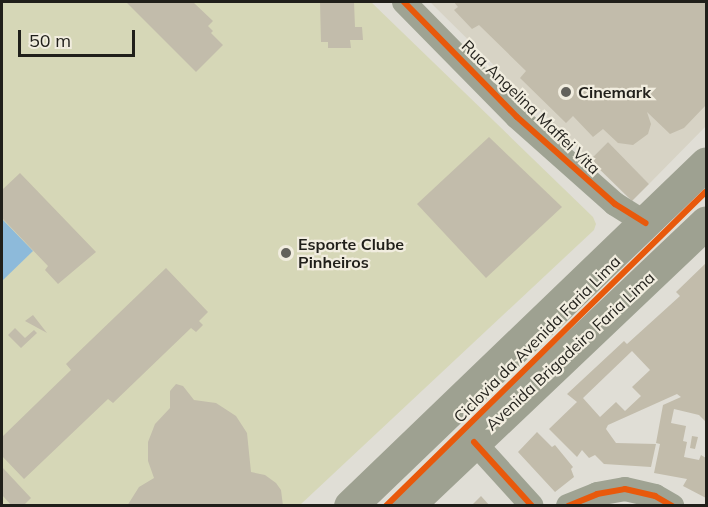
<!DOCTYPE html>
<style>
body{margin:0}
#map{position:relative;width:708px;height:507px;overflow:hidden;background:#e0ded6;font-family:Mulish,sans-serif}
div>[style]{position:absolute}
.built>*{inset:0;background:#d7d3c5}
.green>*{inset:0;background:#d6d7b7}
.water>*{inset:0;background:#8dbada}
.building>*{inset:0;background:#c2bcab}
.minor>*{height:24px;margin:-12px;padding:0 12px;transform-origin:12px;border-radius:12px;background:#9fa393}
.highway>*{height:33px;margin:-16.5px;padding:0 16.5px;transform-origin:16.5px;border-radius:16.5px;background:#9ea191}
.cycleway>*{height:6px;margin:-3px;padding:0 3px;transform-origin:3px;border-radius:3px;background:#e8590c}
.dots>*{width:16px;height:16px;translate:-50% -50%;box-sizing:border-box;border:3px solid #f1eddf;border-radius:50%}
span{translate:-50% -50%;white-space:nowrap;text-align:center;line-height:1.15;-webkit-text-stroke:4.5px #f1eddf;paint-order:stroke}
.poi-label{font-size:16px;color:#201f1a;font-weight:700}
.left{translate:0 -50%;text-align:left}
.street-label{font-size:16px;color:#201f1a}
.frame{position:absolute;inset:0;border:3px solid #201f1a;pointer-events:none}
.scale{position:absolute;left:18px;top:30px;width:117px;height:27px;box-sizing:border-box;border:3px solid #201f1a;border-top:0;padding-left:8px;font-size:18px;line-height:21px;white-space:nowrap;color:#201f1a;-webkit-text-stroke:4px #f1eddf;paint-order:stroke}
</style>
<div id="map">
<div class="built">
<div style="clip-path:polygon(430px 2px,706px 2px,706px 126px,649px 184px,608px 142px,590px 160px)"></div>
</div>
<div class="green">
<div style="clip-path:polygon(2px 2px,371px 2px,593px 217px,596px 224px,594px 230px,300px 505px,4px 506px,2px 503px)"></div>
</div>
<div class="water">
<div style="clip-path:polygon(2px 219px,33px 251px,2px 281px)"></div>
</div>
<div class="building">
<div style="clip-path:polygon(129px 2px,193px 2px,213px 21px,208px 26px,213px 31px,211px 33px,223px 45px,196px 72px,127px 3px)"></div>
<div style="clip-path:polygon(320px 2px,354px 2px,355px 27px,362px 27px,363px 40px,350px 40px,351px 48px,328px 48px,328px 42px,321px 42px)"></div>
<div style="clip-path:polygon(454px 2px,706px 2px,706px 105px,684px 128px,670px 134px,647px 112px,651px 124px,648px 134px,633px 145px,618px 143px,603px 129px,593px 137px,573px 116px,566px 123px,520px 78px,526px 71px,479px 25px,472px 29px,454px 10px,458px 7px)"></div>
<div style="clip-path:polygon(489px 137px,562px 207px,486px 278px,417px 204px)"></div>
<div style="clip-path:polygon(608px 142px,649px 184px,632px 201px,590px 160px)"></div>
<div style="clip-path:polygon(20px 173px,96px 252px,58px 284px,45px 270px,48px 266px,2px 218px,2px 190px)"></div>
<div style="clip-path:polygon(evenodd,706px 263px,706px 422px,699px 415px,674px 409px,671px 423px,686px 426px,683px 441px,687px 442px,684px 457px,699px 460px,701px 455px,706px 458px,706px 498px,683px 486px,687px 479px,654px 473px,660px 444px,656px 443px,663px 405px,681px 397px,677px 394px,608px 425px,606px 429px,616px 443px,656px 444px,651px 467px,604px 464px,595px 455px,589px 458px,582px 450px,577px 457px,549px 429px,577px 402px,567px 394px,624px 341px,627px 344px,680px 296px,676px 292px,706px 263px,632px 351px,650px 370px,632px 387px,641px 396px,625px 411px,616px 402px,600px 417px,583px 398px,632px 351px)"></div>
<div style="clip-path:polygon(166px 268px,208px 312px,199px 321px,203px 325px,196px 332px,191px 328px,113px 403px,108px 399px,24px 479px,2px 456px,2px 437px,71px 370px,66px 364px)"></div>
<div style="clip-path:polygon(33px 315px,47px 333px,25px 321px)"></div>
<div style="clip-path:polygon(15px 328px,25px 338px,34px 330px,37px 333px,21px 348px,8px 335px)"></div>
<div style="clip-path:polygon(176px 384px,183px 386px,194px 400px,216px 403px,236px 416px,247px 433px,251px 472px,265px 475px,276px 483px,281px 490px,283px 506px,127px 506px,139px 487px,154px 478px,148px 461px,148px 442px,155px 424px,170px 408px,170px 391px)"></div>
<div style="clip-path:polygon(537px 432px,552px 447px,555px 445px,573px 467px,571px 469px,574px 477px,555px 492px,518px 452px)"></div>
<div style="clip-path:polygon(692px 436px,698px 437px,695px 449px,690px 448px)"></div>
<div style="clip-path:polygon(2px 467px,31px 498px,23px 506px,12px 506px,2px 495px)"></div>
<div style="clip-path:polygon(481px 496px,490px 506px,471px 506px)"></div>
</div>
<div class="minor">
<div style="left:404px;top:2px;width:161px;rotate:45.5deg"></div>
<div style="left:517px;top:117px;width:131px;rotate:41.6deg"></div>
<div style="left:615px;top:204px;width:36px;rotate:32deg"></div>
<div style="left:474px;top:442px;width:86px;rotate:47.8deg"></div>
<div style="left:568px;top:506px;width:31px;rotate:-22deg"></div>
<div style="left:597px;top:494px;width:28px;rotate:-10deg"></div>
<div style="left:625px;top:489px;width:31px;rotate:13deg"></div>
<div style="left:655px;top:496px;width:20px;rotate:30deg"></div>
</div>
<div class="highway">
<div style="left:350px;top:506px;width:494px;rotate:-43.9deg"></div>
<div style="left:407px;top:506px;width:412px;rotate:-43.5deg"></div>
</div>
<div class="cycleway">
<div style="left:404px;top:2px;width:161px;rotate:45.5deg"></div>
<div style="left:517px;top:117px;width:131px;rotate:41.6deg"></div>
<div style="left:615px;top:204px;width:36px;rotate:32deg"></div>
<div style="left:474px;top:442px;width:86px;rotate:47.8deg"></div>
<div style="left:386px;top:506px;width:448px;rotate:-44.5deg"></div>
<div style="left:568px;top:506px;width:31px;rotate:-22deg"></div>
<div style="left:597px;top:494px;width:28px;rotate:-10deg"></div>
<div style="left:625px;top:489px;width:31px;rotate:13deg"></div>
<div style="left:655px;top:496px;width:20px;rotate:30deg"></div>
</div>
<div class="dots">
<div style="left:566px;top:92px;background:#63625c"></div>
<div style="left:286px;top:253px;background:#63625c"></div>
</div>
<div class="poi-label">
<span class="left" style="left:578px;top:92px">Cinemark</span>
<span class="left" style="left:298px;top:253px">Esporte Clube<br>Pinheiros</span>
</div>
<div class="street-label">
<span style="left:531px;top:107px;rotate:44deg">Rua Angelina Maffei Vita</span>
<span style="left:537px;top:339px;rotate:-45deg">Ciclovia da Avenida Faria Lima</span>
<span style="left:570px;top:351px;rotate:-43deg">Avenida Brigadeiro Faria Lima</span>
</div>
<div class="frame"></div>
<div class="scale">50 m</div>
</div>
